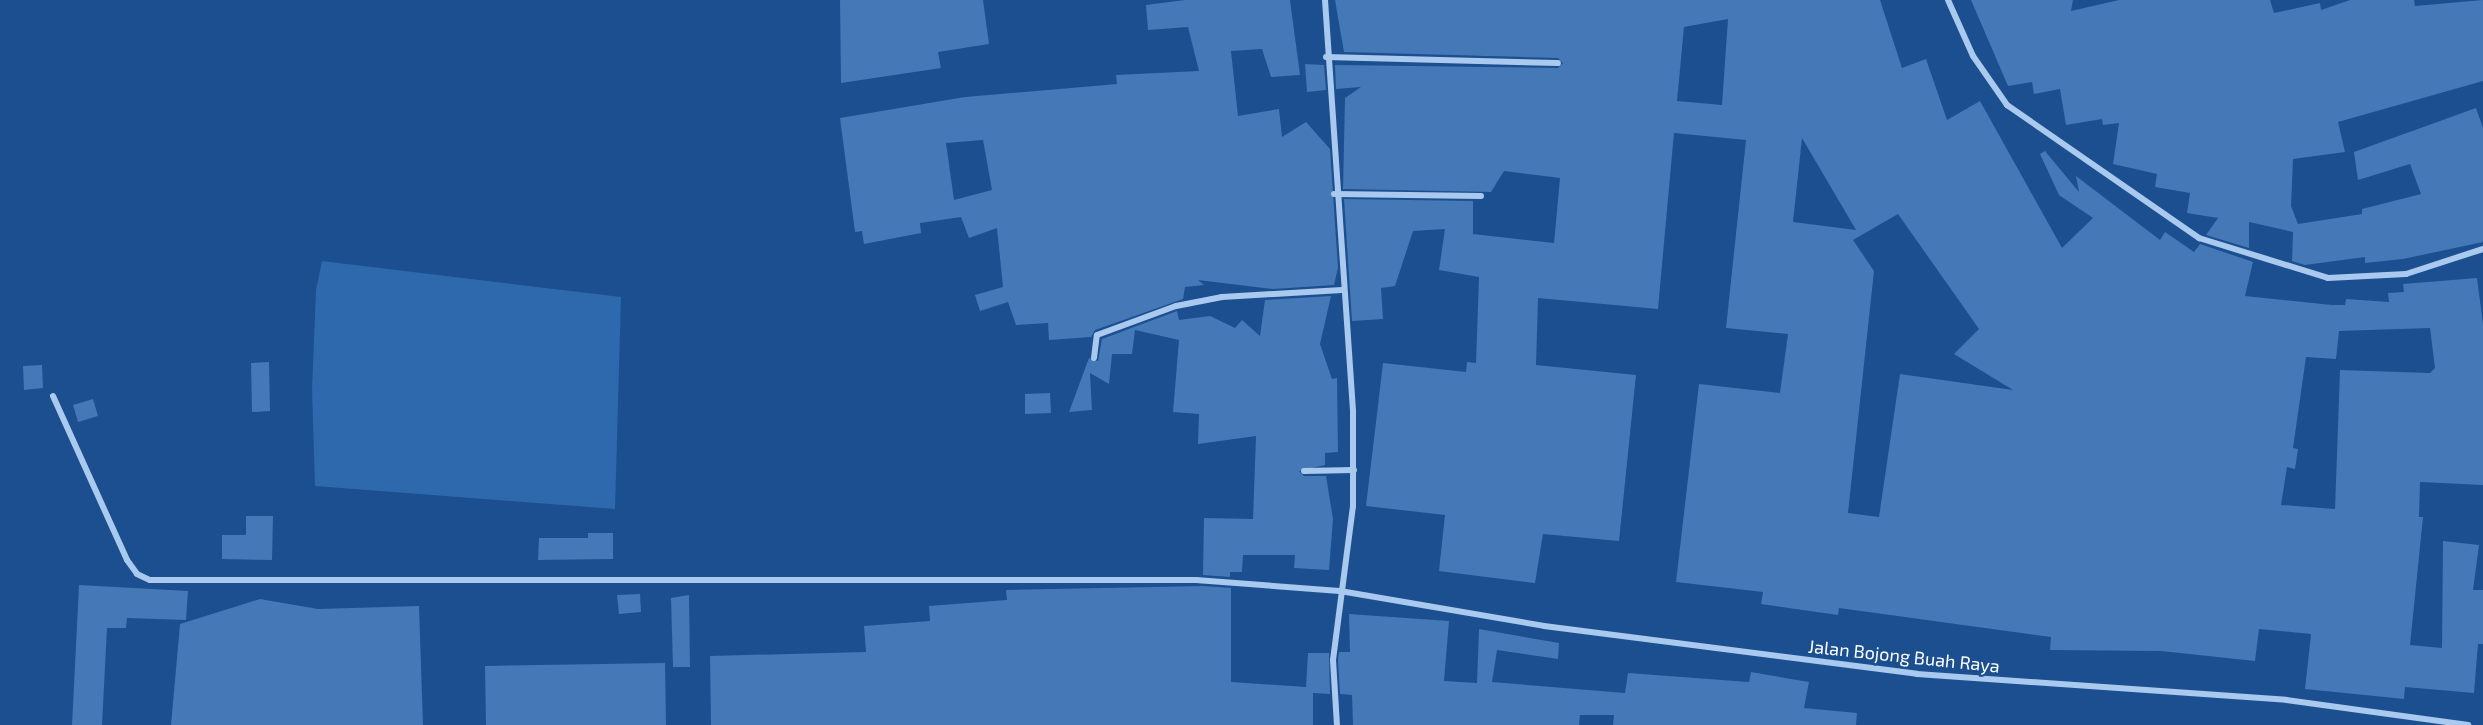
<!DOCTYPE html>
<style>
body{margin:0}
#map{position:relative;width:2483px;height:725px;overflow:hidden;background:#1b4f8f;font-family:"Exo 2",sans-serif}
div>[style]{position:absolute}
.green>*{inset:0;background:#2e69ad}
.building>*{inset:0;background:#4478b7}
.street>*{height:6px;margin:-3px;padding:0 3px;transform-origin:3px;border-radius:3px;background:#a9c9ee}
span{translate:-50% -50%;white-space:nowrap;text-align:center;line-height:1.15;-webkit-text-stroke:4.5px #1b4f8f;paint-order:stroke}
.street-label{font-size:18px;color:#fff}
</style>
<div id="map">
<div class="green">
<div style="clip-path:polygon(322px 261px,621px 297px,615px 509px,315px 486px,312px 390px,316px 290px)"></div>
</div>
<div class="building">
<div style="clip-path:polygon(840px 0,983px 0,989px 44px,938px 52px,941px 68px,841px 83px)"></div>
<div style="clip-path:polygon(evenodd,1185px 0,1290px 0,1300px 75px,1271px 77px,1262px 49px,1231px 51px,1238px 116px,1279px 109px,1282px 137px,1306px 122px,1330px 149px,1338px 268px,1334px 285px,1273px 289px,1198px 280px,1204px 285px,1185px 287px,1183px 299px,1095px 330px,1091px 337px,1049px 340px,1048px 323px,1016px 325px,1008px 302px,980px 311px,975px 295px,1003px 287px,997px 228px,969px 238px,961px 217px,920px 223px,921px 233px,864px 244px,862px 231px,855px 232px,840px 118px,965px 97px,1117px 84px,1116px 75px,1199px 71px,1188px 27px,1148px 30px,1146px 5px,1185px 0,983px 140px,992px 190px,954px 200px,946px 143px,983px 140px)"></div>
<div style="clip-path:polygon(evenodd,1335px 0,1880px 0,1902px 68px,1926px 59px,1947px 120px,1980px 101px,2062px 248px,2093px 218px,2059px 195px,2040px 154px,2045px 151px,2079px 192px,2076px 176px,2160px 240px,2165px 232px,2194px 252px,2200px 244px,2253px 262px,2245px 296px,2332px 305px,2345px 305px,2346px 299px,2389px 302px,2388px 293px,2404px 292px,2403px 284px,2477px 278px,2483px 324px,2483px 485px,2420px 482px,2419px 517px,2423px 517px,2410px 645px,2442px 648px,2443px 541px,2479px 545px,2473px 590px,2483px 590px,2483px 644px,2478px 644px,2474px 693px,2405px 687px,2404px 699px,2305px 689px,2311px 634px,2259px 629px,2255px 661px,2161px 651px,2050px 650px,2051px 637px,1839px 608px,1838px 615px,1761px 604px,1763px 592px,1676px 582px,1699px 384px,1780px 393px,1788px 334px,1726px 328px,1746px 140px,1674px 133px,1658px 309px,1538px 298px,1536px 365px,1636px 375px,1619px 541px,1543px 534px,1535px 583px,1439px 571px,1445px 515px,1366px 506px,1383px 363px,1466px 372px,1467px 362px,1476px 363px,1479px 277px,1439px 270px,1445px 229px,1413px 231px,1395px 286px,1381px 288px,1383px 319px,1352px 321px,1344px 199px,1473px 201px,1473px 234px,1554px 243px,1560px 178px,1504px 171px,1491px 192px,1343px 189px,1345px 98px,1361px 87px,1336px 89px,1335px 65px,1558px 68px,1563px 63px,1558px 58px,1344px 52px,1335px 0,1728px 19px,1722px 105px,1677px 101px,1684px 27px,1728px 19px,1335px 0,1802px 138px,1856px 230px,1793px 222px,1802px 138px,1335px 0,1898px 214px,1979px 329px,1954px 354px,2013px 390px,1900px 374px,1879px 517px,1848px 513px,1874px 271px,1853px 240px,1898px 214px,1335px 0,2430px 328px,2435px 368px,2430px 373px,2340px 370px,2335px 509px,2281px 505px,2287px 467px,2295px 469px,2298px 449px,2293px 448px,2306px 357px,2336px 359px,2339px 331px,2430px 328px)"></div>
<div style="clip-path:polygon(1971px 0,2073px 0,2071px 11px,2119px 0,2270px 0,2274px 13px,2320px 3px,2321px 10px,2350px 0,2414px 0,2415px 6px,2483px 0,2483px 81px,2338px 122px,2345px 152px,2293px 159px,2291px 206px,2298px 224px,2362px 214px,2362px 209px,2421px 194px,2410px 164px,2358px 180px,2354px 152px,2476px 108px,2483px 128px,2483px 242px,2403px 259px,2365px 263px,2365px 257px,2305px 265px,2292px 261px,2293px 232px,2249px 222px,2249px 248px,2206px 235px,2218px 218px,2187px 213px,2190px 193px,2155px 187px,2157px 174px,2113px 164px,2119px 123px,2103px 125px,2102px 119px,2066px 125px,2060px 89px,2034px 94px,2032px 82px,2008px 86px)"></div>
<div style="clip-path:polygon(1305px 64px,1324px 65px,1326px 90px,1307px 92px)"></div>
<div style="clip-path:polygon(1331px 296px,1320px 344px,1332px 379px,1337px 378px,1338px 452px,1325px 453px,1325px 465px,1299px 471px,1304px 476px,1326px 476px,1333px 519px,1329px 570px,1294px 568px,1295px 555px,1243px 555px,1242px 572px,1230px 572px,1230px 577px,1203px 575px,1204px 518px,1253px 519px,1256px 436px,1198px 444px,1199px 414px,1173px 412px,1179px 340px,1135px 330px,1132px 354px,1112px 354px,1109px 384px,1090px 373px,1092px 410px,1069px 412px,1089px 358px,1098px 361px,1102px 339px,1177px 311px,1179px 320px,1210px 316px,1235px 328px,1242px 320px,1260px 336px,1265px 300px)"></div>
<div style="clip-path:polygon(269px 362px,270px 411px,252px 412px,251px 363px)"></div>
<div style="clip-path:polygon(42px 365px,43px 388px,24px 390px,23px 366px)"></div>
<div style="clip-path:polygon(1050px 393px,1051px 413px,1025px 414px,1025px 394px)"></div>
<div style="clip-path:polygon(93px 399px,98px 416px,78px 422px,73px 405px)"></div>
<div style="clip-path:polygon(246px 516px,273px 516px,272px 560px,222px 559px,222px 535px,246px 535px)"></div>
<div style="clip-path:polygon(588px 533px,613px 533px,613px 559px,538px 560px,539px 538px,588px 538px)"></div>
<div style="clip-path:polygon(79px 585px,188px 591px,186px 620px,127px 618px,126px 628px,107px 628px,102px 725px,72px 725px)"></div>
<div style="clip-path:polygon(1203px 586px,1231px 588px,1231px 682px,1306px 687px,1308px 653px,1329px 653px,1330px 694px,1313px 693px,1313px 725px,711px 725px,710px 656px,866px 652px,864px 626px,930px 621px,929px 606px,1007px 600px,1006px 590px)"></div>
<div style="clip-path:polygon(640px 594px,641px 612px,619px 614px,617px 595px)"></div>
<div style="clip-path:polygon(689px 595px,690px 667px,673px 667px,671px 598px)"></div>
<div style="clip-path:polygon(260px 599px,318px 609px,419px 606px,423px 725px,171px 725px,180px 624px)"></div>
<div style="clip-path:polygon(1349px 614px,1449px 621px,1444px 681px,1477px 683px,1479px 629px,1559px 643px,1558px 659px,1497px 650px,1492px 682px,1625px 693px,1628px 673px,1749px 682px,1751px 672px,1809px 682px,1804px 708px,1857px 713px,1856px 725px,1613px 725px,1614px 715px,1580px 715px,1579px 725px,1353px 725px,1352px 695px,1340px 694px,1338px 660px,1339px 652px,1350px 652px)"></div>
<div style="clip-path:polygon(665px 663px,666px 725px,486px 725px,485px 666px)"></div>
</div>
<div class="street">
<div style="left:1325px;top:0;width:412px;rotate:86.1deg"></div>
<div style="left:1353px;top:411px;width:95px;rotate:90deg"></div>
<div style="left:1353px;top:506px;width:155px;rotate:97.4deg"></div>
<div style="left:1333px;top:660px;width:65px;rotate:86.5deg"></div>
<div style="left:1948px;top:0;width:61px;rotate:65.9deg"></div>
<div style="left:1973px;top:56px;width:60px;rotate:55.2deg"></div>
<div style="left:2007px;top:105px;width:234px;rotate:34.7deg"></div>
<div style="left:2199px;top:238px;width:135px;rotate:17.2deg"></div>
<div style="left:2328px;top:278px;width:78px;rotate:-2.9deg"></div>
<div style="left:2406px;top:274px;width:81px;rotate:-18deg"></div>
<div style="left:1326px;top:57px;width:232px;rotate:1.5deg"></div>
<div style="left:1334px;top:194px;width:147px;rotate:0.8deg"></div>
<div style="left:1094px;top:358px;width:23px;rotate:-83deg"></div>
<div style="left:1097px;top:335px;width:84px;rotate:-20.2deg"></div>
<div style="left:1176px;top:306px;width:47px;rotate:-11.1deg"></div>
<div style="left:1222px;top:297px;width:120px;rotate:-3.3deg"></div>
<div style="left:53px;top:396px;width:180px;rotate:65.7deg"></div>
<div style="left:127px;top:560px;width:17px;rotate:54deg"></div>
<div style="left:137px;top:574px;width:14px;rotate:25deg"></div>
<div style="left:150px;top:580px;width:1046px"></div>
<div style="left:1196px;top:580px;width:144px;rotate:4.4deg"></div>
<div style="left:1340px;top:591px;width:207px;rotate:9.7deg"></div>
<div style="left:1544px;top:626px;width:376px;rotate:7.3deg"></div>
<div style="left:1917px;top:674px;width:370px;rotate:4deg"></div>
<div style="left:2286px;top:700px;width:184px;rotate:7.8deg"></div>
<div style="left:1304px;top:471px;width:50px;rotate:-1.1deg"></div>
</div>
<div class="street-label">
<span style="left:1904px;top:656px;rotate:6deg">Jalan Bojong Buah Raya</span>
</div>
</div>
